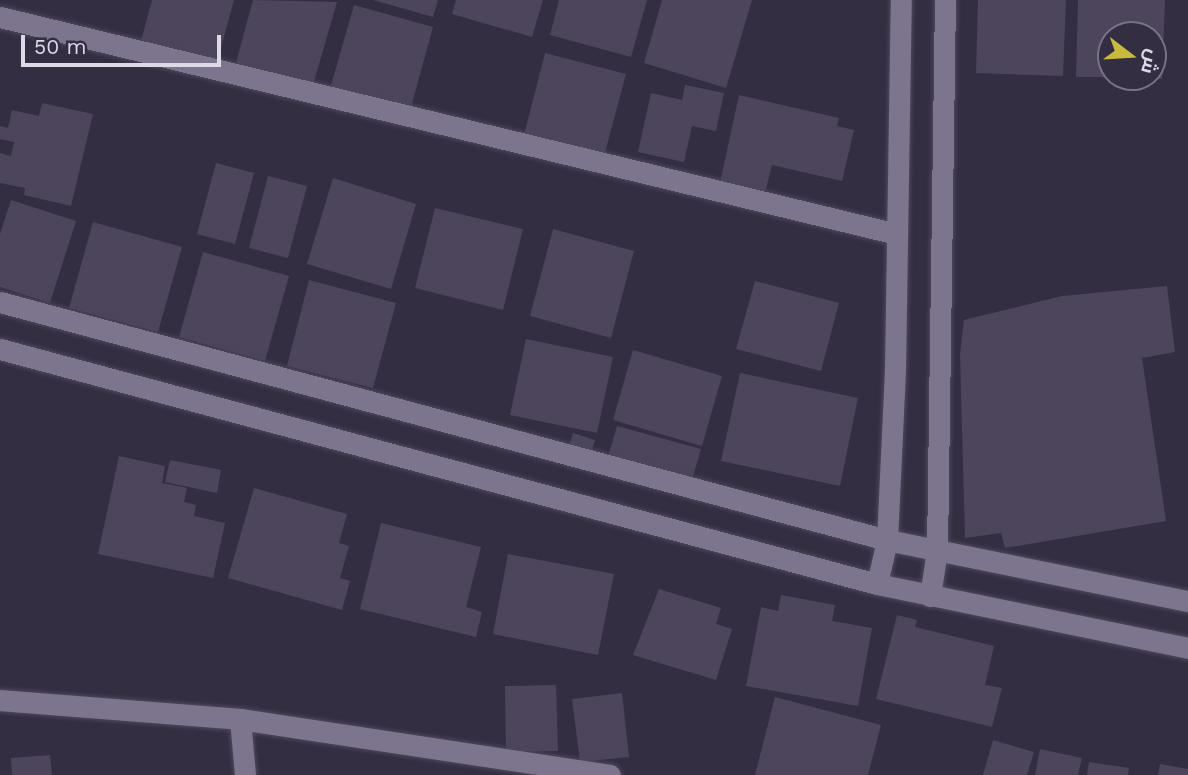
<!DOCTYPE html>
<meta charset="utf-8">
<style>
body{margin:0}
#map{position:relative;width:1188px;height:775px;overflow:hidden;background:#342e43;font-family:"Work Sans",Cairo,sans-serif}
div>[style]{position:absolute}
.building>*{inset:0;background:#4c455c}
.roads{filter:drop-shadow(0 0 2px #4e495a) drop-shadow(0 0 2px #4e495a)}
.minor>*{height:21px;margin:-10.5px;padding:0 10.5px;transform-origin:10.5px;border-radius:10.5px;background:#7c758d}
span{translate:-50% -50%;white-space:nowrap;text-align:center;line-height:1.15;-webkit-text-stroke:6px #342e43;paint-order:stroke}
.north{position:absolute;left:1097px;top:21px;width:70px;height:70px;box-sizing:border-box;background:#342e43;border:2px solid #787285;border-radius:50%;rotate:107deg;font-size:19px;font-weight:700;line-height:28px;text-align:center;color:#ddd9e7}
.north::after{content:'';display:block;margin:auto;width:24px;height:32px;background:#c8bb3b;clip-path:polygon(50% 0,100% 100%,50% 72%,0 100%)}
.scale{position:absolute;left:21px;top:35px;width:200px;height:32px;box-sizing:border-box;border:4px solid #ddd9e7;border-top:0;padding-left:9px;font-size:21px;line-height:24px;white-space:nowrap;color:#ddd9e7;-webkit-text-stroke:5px #342e43;paint-order:stroke}
</style>
<div id="map">
<div class="building">
<div style="clip-path:polygon(152px 0,234px 0,217px 62px,141px 41px)"></div>
<div style="clip-path:polygon(253px 0,337px 2px,311px 92px,234px 70px)"></div>
<div style="clip-path:polygon(373px 0,438px 0,433px 17px)"></div>
<div style="clip-path:polygon(456px 0,543px 0,532px 37px,452px 14px)"></div>
<div style="clip-path:polygon(559px 0,647px 0,631px 57px,550px 35px)"></div>
<div style="clip-path:polygon(662px 0,752px 0,726px 88px,644px 63px)"></div>
<div style="clip-path:polygon(978px 0,1066px 0,1063px 76px,976px 73px)"></div>
<div style="clip-path:polygon(1078px 0,1165px 0,1162px 79px,1153px 79px,1153px 35px,1111px 35px,1111px 77px,1076px 77px)"></div>
<div style="clip-path:polygon(354px 5px,433px 27px,410px 111px,330px 89px)"></div>
<div style="clip-path:polygon(545px 53px,626px 74px,603px 160px,523px 139px)"></div>
<div style="clip-path:polygon(685px 85px,724px 93px,716px 131px,692px 126px,684px 162px,638px 152px,651px 93px,682px 100px)"></div>
<div style="clip-path:polygon(739px 95px,839px 118px,837px 126px,854px 130px,842px 181px,772px 165px,765px 193px,720px 183px)"></div>
<div style="clip-path:polygon(42px 103px,93px 114px,71px 206px,24px 195px,25px 188px,0 183px,0 153px,11px 156px,14px 142px,0 139px,0 126px,8px 128px,12px 110px,39px 116px)"></div>
<div style="clip-path:polygon(216px 163px,254px 173px,235px 244px,197px 234px)"></div>
<div style="clip-path:polygon(268px 176px,307px 186px,288px 258px,249px 248px)"></div>
<div style="clip-path:polygon(333px 178px,416px 204px,391px 289px,307px 264px)"></div>
<div style="clip-path:polygon(11px 200px,76px 221px,50px 303px,0 287px,0 234px)"></div>
<div style="clip-path:polygon(435px 208px,523px 229px,503px 310px,415px 288px)"></div>
<div style="clip-path:polygon(93px 222px,182px 247px,158px 332px,69px 308px)"></div>
<div style="clip-path:polygon(553px 229px,634px 251px,611px 338px,530px 316px)"></div>
<div style="clip-path:polygon(203px 252px,289px 276px,265px 361px,179px 337px)"></div>
<div style="clip-path:polygon(309px 280px,396px 303px,373px 388px,287px 366px)"></div>
<div style="clip-path:polygon(755px 281px,839px 303px,821px 371px,736px 349px)"></div>
<div style="clip-path:polygon(1167px 286px,1175px 352px,1142px 358px,1166px 521px,1005px 548px,1001px 533px,965px 538px,960px 355px,964px 320px,1062px 296px)"></div>
<div style="clip-path:polygon(526px 339px,613px 357px,597px 433px,510px 415px)"></div>
<div style="clip-path:polygon(633px 350px,722px 376px,702px 446px,613px 420px)"></div>
<div style="clip-path:polygon(740px 373px,858px 398px,840px 486px,721px 461px)"></div>
<div style="clip-path:polygon(617px 426px,701px 449px,692px 480px,608px 457px)"></div>
<div style="clip-path:polygon(573px 433px,595px 440px,590px 456px,568px 450px)"></div>
<div style="clip-path:polygon(119px 456px,165px 466px,162px 483px,187px 488px,184px 502px,196px 505px,194px 516px,225px 523px,213px 578px,98px 554px)"></div>
<div style="clip-path:polygon(170px 460px,221px 470px,217px 493px,165px 482px)"></div>
<div style="clip-path:polygon(254px 488px,347px 514px,339px 543px,349px 546px,340px 578px,350px 581px,342px 610px,228px 578px)"></div>
<div style="clip-path:polygon(381px 523px,481px 547px,466px 607px,482px 612px,476px 637px,360px 609px)"></div>
<div style="clip-path:polygon(508px 554px,614px 574px,598px 655px,493px 634px)"></div>
<div style="clip-path:polygon(659px 589px,721px 608px,716px 624px,732px 629px,716px 680px,633px 655px)"></div>
<div style="clip-path:polygon(781px 595px,835px 605px,832px 621px,872px 628px,858px 706px,746px 686px,761px 607px,778px 611px)"></div>
<div style="clip-path:polygon(897px 615px,917px 620px,915px 627px,994px 646px,985px 685px,1002px 688px,992px 727px,876px 699px)"></div>
<div style="clip-path:polygon(556px 685px,558px 751px,506px 752px,505px 686px)"></div>
<div style="clip-path:polygon(622px 693px,629px 757px,580px 762px,572px 699px)"></div>
<div style="clip-path:polygon(775px 697px,881px 725px,868px 775px,755px 775px)"></div>
<div style="clip-path:polygon(993px 740px,1034px 752px,1027px 775px,983px 775px)"></div>
<div style="clip-path:polygon(1040px 749px,1082px 758px,1078px 775px,1035px 775px)"></div>
<div style="clip-path:polygon(50px 755px,52px 775px,12px 775px,11px 758px)"></div>
<div style="clip-path:polygon(1089px 762px,1129px 768px,1128px 775px,1087px 775px)"></div>
<div style="clip-path:polygon(1160px 764px,1188px 769px,1188px 775px,1158px 775px)"></div>
</div>
<div class="roads">
<div class="minor">
<div style="left:0;top:17px;width:923px;rotate:13.6deg"></div>
<div style="left:0;top:302px;width:918px;rotate:15.02deg"></div>
<div style="left:887px;top:540px;width:307px;rotate:11.5deg"></div>
<div style="left:0;top:349px;width:908px;rotate:15deg"></div>
<div style="left:877px;top:584px;width:318px;rotate:11.6deg"></div>
<div style="left:877px;top:584px;width:45px;rotate:-77.2deg"></div>
<div style="left:887px;top:540px;width:171px;rotate:-87.3deg"></div>
<div style="left:895px;top:369px;width:369px;rotate:-89.1deg"></div>
<div style="left:930px;top:596px;width:47px;rotate:-81.3deg"></div>
<div style="left:937px;top:550px;width:550px;rotate:-89.17deg"></div>
<div style="left:0;top:700px;width:241px;rotate:4.5deg"></div>
<div style="left:240px;top:719px;width:374px;rotate:8.6deg"></div>
<div style="left:240px;top:719px;width:56px;rotate:84.9deg"></div>
</div>
</div>
<div class="north">ش</div>
<div class="scale">50 m</div>
</div>
